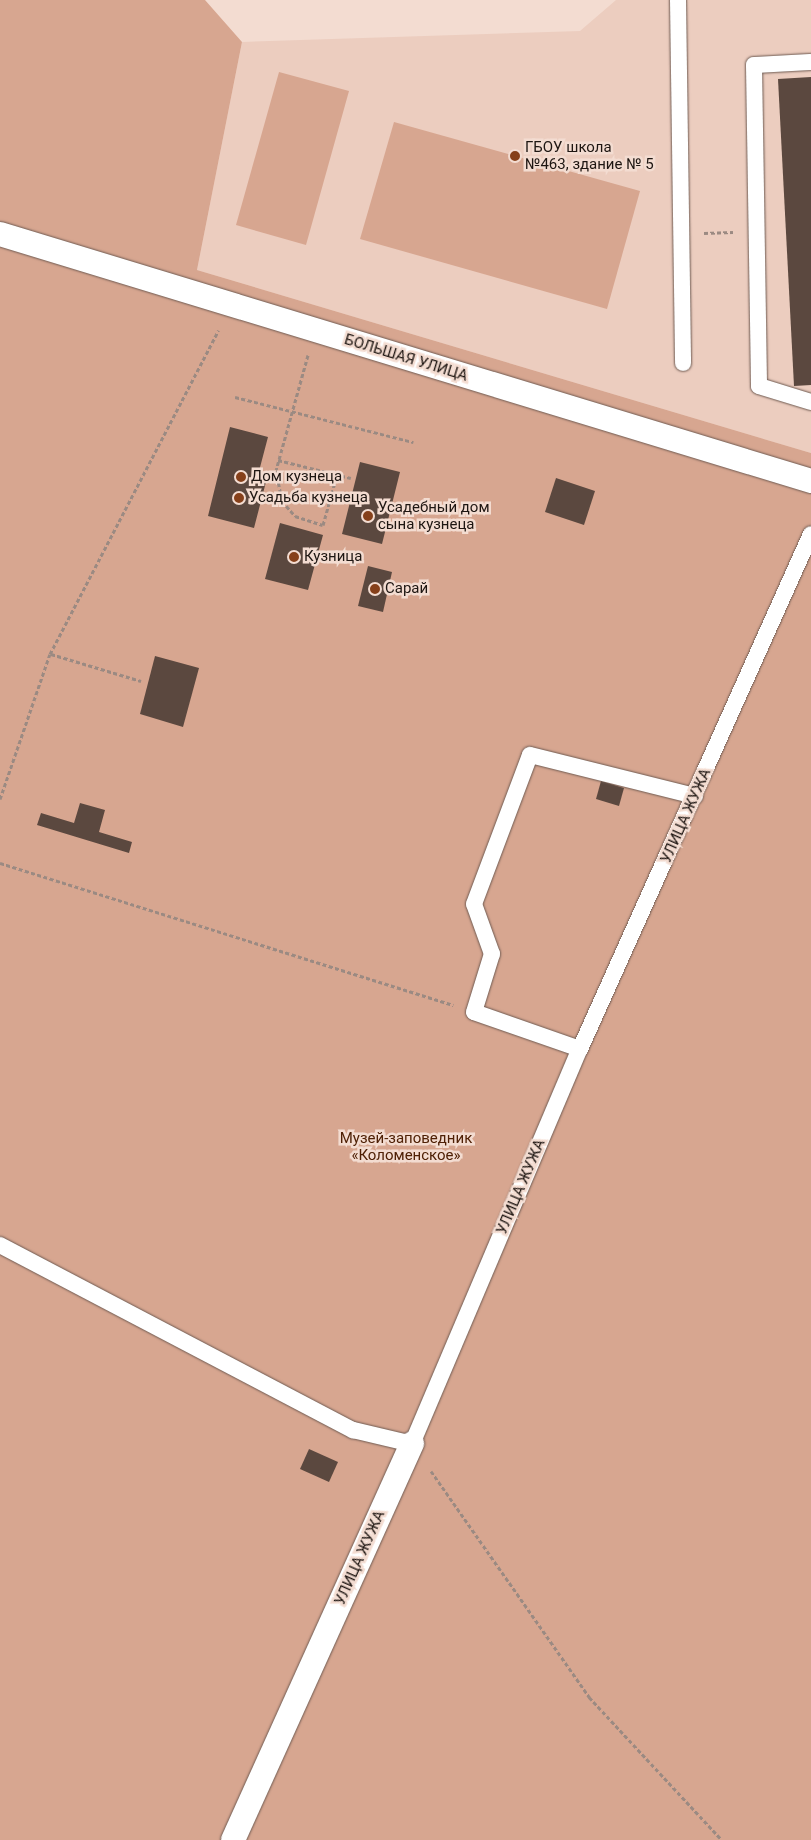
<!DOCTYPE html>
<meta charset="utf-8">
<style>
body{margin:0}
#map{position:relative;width:811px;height:1840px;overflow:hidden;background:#f3dcd1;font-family:Roboto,sans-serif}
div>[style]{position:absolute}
.built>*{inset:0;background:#eccdbf}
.green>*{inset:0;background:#d7a690}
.building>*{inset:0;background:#5b483f}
.path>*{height:3px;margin-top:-1.5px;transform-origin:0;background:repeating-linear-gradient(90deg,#9b8a82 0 4px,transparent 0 6.5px)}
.roads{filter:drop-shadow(0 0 1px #6f5b52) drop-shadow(0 0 1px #6f5b52)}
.service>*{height:16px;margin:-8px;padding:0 8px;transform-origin:8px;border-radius:8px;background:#fff}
.pedestrian>*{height:24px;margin:-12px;padding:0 12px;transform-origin:12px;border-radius:12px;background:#fff}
.dots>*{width:14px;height:14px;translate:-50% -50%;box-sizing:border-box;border:2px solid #f3dcd1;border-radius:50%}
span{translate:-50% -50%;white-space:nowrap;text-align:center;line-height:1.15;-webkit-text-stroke:5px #f3dcd1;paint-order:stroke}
.poi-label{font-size:15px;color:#1e1612}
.left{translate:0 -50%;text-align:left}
.street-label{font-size:15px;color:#1e1612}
.park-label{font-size:15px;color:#4f2005}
</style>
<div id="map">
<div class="built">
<div style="clip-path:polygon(616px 0,811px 0,811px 453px,197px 270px,242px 42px,580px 31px)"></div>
</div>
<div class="green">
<div style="clip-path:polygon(0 0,205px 0,242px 42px,197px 270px,811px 453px,811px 1840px,0 1840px)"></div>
<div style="clip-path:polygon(279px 72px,349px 91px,306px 245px,236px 225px)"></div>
<div style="clip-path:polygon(394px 122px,640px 191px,607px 309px,360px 239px)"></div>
</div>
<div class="building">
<div style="clip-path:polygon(811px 77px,811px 385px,794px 386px,778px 79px)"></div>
<div style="clip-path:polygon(230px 427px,268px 437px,258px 475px,267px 478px,254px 528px,208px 516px)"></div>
<div style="clip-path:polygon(360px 462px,400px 472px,382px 544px,342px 534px)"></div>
<div style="clip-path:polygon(556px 478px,595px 491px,584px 525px,545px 512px)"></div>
<div style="clip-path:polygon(280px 523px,323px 535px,308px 590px,265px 579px)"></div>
<div style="clip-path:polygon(368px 566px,392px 572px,383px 612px,358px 606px)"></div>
<div style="clip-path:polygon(155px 656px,199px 668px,183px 727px,140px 714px)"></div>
<div style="clip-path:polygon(601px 781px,624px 788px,619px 806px,596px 799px)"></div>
<div style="clip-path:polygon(80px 803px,105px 810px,99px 832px,132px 842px,129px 853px,37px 825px,41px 813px,74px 823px)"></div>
<div style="clip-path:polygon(309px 1449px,338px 1462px,329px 1482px,300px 1469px)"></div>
</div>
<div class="path">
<div style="left:704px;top:233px;width:29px;rotate:-2deg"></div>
<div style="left:308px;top:355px;width:119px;rotate:105.5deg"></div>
<div style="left:276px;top:470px;width:32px;rotate:79deg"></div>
<div style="left:282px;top:501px;width:20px;rotate:49deg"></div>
<div style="left:295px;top:516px;width:29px;rotate:18deg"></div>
<div style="left:323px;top:525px;width:52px;rotate:-74.4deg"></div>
<div style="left:235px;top:397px;width:184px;rotate:14.2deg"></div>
<div style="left:278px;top:460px;width:75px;rotate:13.9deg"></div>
<div style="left:51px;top:654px;width:94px;rotate:16.7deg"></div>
<div style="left:0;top:799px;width:153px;rotate:-71deg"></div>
<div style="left:50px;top:654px;width:365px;rotate:-62.5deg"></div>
<div style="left:0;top:863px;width:475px;rotate:17.4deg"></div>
<div style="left:431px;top:1471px;width:276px;rotate:55deg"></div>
<div style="left:589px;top:1697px;width:195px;rotate:47.1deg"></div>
</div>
<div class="roads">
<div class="service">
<div style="left:678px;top:0;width:363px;rotate:89.2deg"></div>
<div style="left:811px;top:62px;width:57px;rotate:177deg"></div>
<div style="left:754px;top:65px;width:321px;rotate:89.1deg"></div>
<div style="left:759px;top:386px;width:54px;rotate:17.1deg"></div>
<div style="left:580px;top:1049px;width:112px;rotate:-160.8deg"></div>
<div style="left:474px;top:1012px;width:61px;rotate:-72.8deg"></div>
<div style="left:492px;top:954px;width:53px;rotate:-109.8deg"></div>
<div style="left:474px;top:904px;width:159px;rotate:-69.4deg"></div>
<div style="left:530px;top:755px;width:170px;rotate:14deg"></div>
<div style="left:0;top:1245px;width:399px;rotate:27.7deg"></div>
<div style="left:353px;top:1430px;width:61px;rotate:13.3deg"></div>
<div style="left:412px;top:1444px;width:429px;rotate:-67deg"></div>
<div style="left:580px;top:1049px;width:564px;rotate:-65.84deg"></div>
</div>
<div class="pedestrian">
<div style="left:0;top:234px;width:848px;rotate:16.94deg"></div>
<div style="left:233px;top:1840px;width:435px;rotate:-65.7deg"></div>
</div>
</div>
<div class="dots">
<div style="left:515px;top:156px;background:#86401a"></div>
<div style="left:241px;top:477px;background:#86401a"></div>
<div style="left:239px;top:498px;background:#86401a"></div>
<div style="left:368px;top:516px;background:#86401a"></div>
<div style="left:294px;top:557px;background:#86401a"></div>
<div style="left:375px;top:589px;background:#86401a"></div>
</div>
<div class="poi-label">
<span class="left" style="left:525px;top:156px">ГБОУ школа<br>№463, здание № 5</span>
<span class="left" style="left:251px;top:477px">Дом кузнеца</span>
<span class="left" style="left:249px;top:498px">Усадьба кузнеца</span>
<span class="left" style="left:378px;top:516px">Усадебный дом<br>сына кузнеца</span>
<span class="left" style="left:304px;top:557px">Кузница</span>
<span class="left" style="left:385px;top:589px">Сарай</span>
</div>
<div class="street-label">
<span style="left:406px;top:358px;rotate:17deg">БОЛЬШАЯ УЛИЦА</span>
<span style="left:686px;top:816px;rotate:-66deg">УЛИЦА ЖУЖА</span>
<span style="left:521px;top:1187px;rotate:-67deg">УЛИЦА ЖУЖА</span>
<span style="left:360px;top:1558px;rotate:-66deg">УЛИЦА ЖУЖА</span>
</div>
<div class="park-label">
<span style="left:406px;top:1147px">Музей-заповедник<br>«Коломенское»</span>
</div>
</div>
